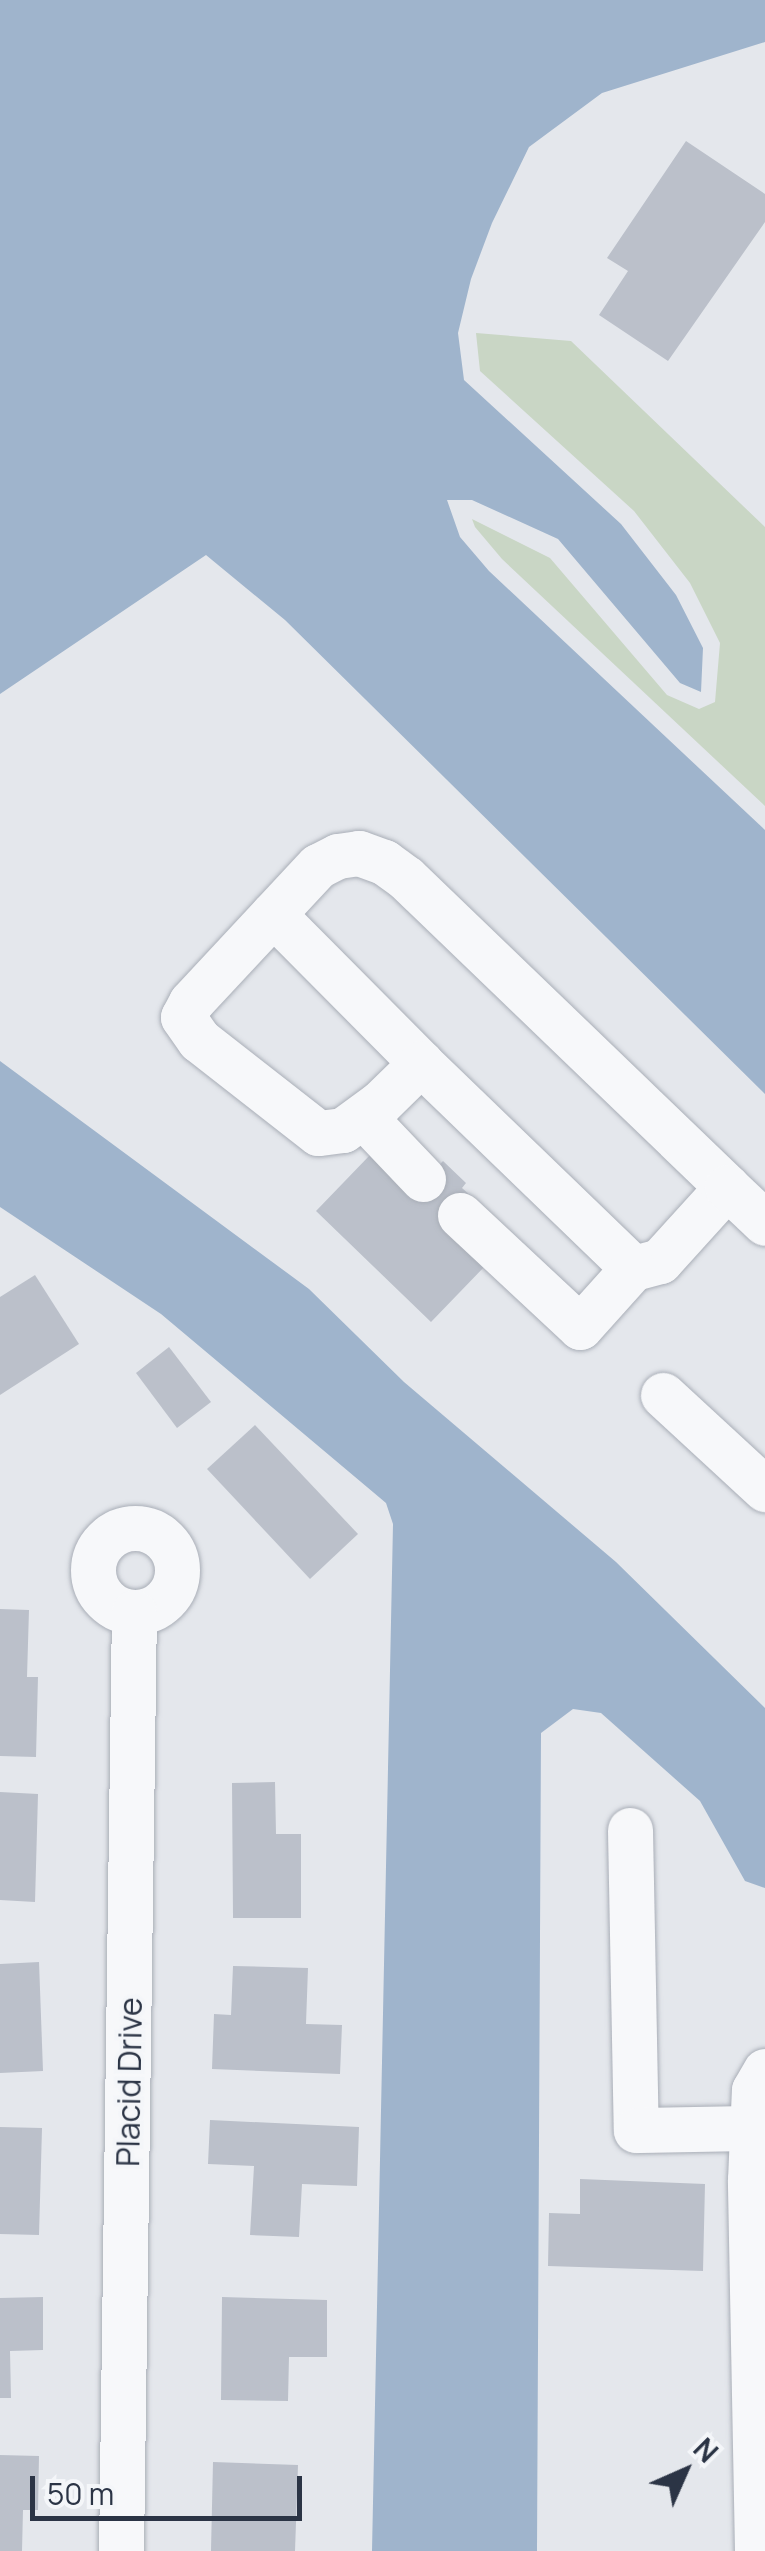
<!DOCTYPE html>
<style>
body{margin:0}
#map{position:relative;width:765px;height:2551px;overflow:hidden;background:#e4e7ec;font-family:Manrope,sans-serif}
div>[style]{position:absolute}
.green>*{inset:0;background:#c9d6c5}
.water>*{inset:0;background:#9fb4cc}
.building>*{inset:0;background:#bbc0ca}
.roads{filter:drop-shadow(0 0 2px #a9aeb7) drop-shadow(0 0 2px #a9aeb7)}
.minor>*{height:45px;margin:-22.5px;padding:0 22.5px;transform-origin:22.5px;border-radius:22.5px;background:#f7f8fa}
.minor>.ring{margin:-22.5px;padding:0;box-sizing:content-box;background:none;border:45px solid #f7f8fa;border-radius:50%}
span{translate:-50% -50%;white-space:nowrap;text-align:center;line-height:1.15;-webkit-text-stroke:8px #f4f6f9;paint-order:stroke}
.street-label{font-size:32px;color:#2b3445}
.north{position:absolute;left:635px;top:2421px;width:100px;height:100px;-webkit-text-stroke:8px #f4f6f9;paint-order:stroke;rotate:45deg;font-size:28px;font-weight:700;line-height:40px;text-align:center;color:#2b3445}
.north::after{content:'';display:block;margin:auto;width:35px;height:45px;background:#2b3445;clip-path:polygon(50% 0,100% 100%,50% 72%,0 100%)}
.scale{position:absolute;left:30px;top:2476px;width:272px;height:45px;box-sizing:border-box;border:5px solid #2b3445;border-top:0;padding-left:12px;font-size:30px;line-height:35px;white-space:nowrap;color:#2b3445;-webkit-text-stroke:8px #f4f6f9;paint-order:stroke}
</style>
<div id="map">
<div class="green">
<div style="clip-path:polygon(476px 333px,571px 341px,765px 527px,765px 806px,502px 559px,475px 527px,472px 519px,550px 558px,667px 695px,699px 709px,715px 702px,720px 643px,690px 583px,634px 511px,480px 371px)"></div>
</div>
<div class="water">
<div style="clip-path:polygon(0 0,765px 0,765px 42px,602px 93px,529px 147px,492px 223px,471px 279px,458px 333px,464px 380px,621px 524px,676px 595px,703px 648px,701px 692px,680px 683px,558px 539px,472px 500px,447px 500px,460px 537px,489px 571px,765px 830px,765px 1094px,285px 620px,206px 555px,0 694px)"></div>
<div style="clip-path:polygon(0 1061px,309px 1289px,404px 1382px,616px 1562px,765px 1708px,765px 1888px,745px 1881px,700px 1801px,601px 1713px,573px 1709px,541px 1733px,537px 2551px,372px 2551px,393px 1524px,386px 1503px,161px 1314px,0 1207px)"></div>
</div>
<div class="building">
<div style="clip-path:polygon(686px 141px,765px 194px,765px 222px,668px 361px,599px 315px,628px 271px,607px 258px)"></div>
<div style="clip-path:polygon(370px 1155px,411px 1195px,443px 1161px,466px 1183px,462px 1188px,472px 1197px,486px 1265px,431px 1322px,316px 1211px)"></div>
<div style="clip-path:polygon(35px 1275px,79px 1344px,0 1395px,0 1297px)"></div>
<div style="clip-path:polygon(169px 1347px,211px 1402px,177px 1428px,136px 1373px)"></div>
<div style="clip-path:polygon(255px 1425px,358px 1534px,310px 1579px,207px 1469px)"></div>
<div style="clip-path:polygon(0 1609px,29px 1610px,27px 1677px,38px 1677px,36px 1757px,0 1756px)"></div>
<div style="clip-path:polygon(275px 1782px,276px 1834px,301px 1834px,301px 1918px,233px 1918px,232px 1783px)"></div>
<div style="clip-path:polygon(0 1792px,38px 1794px,35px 1902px,0 1900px)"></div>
<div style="clip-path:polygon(39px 1962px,43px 2071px,0 2073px,0 1964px)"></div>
<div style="clip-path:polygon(233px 1966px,308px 1968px,306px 2024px,342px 2025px,340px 2074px,212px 2069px,214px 2014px,231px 2015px)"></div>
<div style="clip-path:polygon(210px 2120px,359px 2127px,357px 2186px,302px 2184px,299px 2237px,250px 2235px,254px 2166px,208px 2164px)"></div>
<div style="clip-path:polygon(0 2127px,42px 2128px,39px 2235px,0 2234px)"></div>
<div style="clip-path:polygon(580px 2179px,705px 2184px,703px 2271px,548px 2266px,549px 2213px,580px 2214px)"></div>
<div style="clip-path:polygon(43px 2297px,43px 2350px,10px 2351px,11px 2398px,0 2398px,0 2298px)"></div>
<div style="clip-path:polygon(222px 2297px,327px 2300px,327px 2357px,289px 2357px,288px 2401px,221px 2400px)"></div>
<div style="clip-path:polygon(0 2455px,39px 2456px,38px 2510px,23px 2510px,22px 2551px,0 2551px)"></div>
<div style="clip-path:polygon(213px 2462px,298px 2465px,295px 2551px,211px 2551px)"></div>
</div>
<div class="roads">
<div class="minor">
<div style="left:273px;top:914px;width:210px;rotate:45.2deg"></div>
<div style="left:363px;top:1116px;width:87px;rotate:46.4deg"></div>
<div style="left:727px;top:1187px;width:100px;rotate:132.2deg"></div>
<div style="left:660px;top:1261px;width:28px;rotate:165deg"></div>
<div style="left:633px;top:1268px;width:295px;rotate:-136deg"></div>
<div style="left:421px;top:1063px;width:57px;rotate:135.7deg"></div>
<div style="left:380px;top:1103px;width:46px;rotate:143.9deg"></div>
<div style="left:343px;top:1130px;width:25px;rotate:173deg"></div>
<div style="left:318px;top:1133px;width:151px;rotate:-142deg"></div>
<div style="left:199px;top:1040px;width:28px;rotate:-125deg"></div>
<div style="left:183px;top:1017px;width:17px;rotate:-62deg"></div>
<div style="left:191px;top:1002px;width:186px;rotate:-47deg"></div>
<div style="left:318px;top:866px;width:22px;rotate:-27deg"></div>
<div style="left:338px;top:856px;width:21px;rotate:-8deg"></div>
<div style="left:359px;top:853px;width:27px;rotate:20deg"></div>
<div style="left:384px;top:862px;width:27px;rotate:36deg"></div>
<div style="left:406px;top:878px;width:446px;rotate:43.9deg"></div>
<div style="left:727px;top:1187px;width:52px;rotate:43.5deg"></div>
<div style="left:460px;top:1215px;width:164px;rotate:43deg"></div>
<div style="left:580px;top:1327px;width:79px;rotate:-48.1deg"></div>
<div style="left:663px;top:1395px;width:139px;rotate:42.7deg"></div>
<div class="ring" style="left:93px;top:1528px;width:39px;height:39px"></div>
<div style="left:630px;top:1830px;width:300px;rotate:88.9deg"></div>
<div style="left:636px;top:2130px;width:116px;rotate:-1deg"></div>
<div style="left:121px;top:2551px;width:939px;rotate:-89.21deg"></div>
<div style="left:757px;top:2551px;width:371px;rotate:-91.1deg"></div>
<div style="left:750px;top:2180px;width:90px;rotate:-87.5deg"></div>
<div style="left:754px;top:2090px;width:22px;rotate:-60deg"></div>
</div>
</div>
<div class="street-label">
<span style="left:129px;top:2082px;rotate:-89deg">Placid Drive</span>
</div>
<div class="north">N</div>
<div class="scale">50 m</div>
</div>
